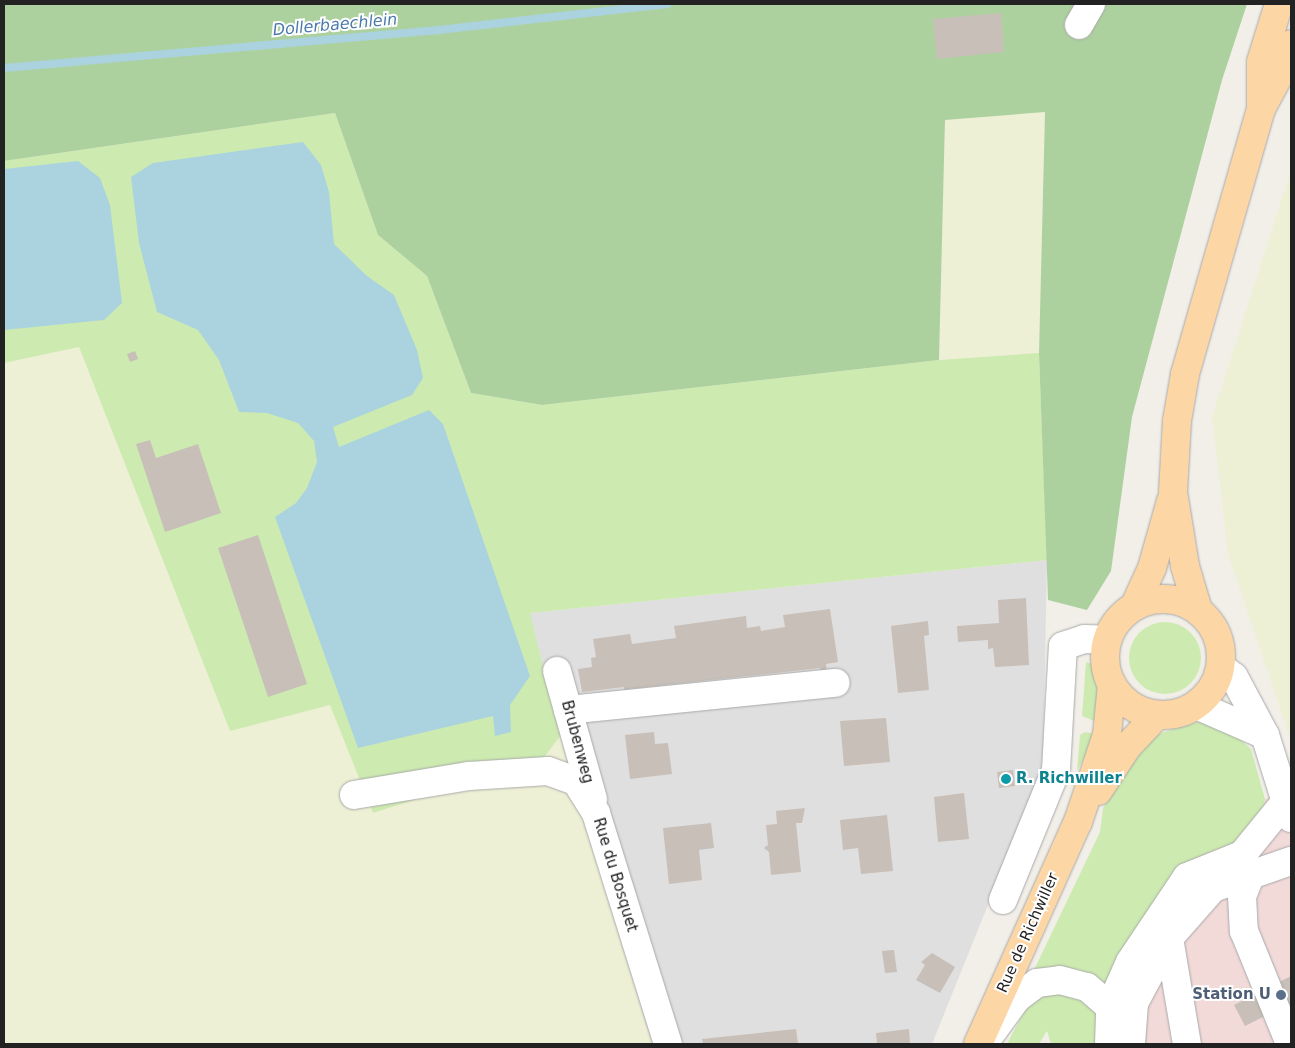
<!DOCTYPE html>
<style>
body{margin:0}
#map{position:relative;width:1295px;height:1048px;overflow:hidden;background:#f2efe9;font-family:"DejaVu Sans",sans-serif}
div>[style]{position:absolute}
.residential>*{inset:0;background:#e0dfdf}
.commercial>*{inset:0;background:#f2dad9}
.farmland>*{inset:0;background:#eef0d5}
.grass>*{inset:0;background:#cdebb0}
.round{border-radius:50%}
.forest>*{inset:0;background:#add19e}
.water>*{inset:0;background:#aad3df}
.stream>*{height:8px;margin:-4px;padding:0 4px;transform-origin:4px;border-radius:4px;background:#aad3df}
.building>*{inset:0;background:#c7bfb8}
.roads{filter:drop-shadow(0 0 1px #a9a9a9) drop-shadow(0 0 1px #a9a9a9)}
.minor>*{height:28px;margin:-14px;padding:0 14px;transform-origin:14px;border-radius:14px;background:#fff}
.major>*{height:28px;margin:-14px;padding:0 14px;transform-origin:14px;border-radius:14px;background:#fcd6a4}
.major>.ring{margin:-14px;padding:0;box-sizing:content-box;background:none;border:28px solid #fcd6a4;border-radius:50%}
.dots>*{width:14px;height:14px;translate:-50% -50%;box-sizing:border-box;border:2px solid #fff;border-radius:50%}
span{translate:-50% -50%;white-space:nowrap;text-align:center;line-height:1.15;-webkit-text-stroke:4px #fff;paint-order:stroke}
.street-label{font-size:15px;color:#222}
.culture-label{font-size:15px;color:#0d838f;font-weight:700}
.left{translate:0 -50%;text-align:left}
.service-label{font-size:15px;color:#4e5e75;font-weight:700}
.right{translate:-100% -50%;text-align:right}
.water-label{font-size:16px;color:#4a7aab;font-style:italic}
.frame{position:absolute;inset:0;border:5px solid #222;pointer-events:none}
</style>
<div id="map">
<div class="residential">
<div style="clip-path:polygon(1047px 560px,1043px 768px,932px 1044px,652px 1044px,560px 736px,529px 613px)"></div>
</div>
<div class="commercial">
<div style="clip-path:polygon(1291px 792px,1291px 1044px,1100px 1044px,1262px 814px,1265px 799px)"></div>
</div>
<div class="farmland">
<div style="clip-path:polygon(1045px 112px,1039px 353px,939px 360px,945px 120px)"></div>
<div style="clip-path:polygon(1291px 170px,1291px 742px,1228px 554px,1212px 417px)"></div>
<div style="clip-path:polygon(79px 347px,230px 731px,330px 704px,543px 759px,560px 736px,652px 1044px,4px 1044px,4px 363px)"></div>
</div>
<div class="grass">
<div style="clip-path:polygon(335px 113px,378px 235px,427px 276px,471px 393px,542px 405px,939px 360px,1039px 353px,1047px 560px,530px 613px,560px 736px,543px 759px,373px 813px,330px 705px,230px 731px,79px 347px,4px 363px,4px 161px)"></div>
<div class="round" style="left:1129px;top:622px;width:72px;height:72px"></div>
<div style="clip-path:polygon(1086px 662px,1092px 664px,1102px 694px,1099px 723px,1082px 716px)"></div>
<div style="clip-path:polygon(1198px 722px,1221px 722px,1251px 749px,1265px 799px,1262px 814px,1100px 1044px,1051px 1044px,1047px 1031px,1039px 1044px,1007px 1044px,1027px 1006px,1033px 972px,1100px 832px,1103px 808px,1119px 778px,1145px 745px,1161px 733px)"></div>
<div style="clip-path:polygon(1085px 732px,1097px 734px,1077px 771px,1080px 735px)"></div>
</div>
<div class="forest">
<div style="clip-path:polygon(4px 4px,1247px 4px,1222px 80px,1132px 417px,1111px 571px,1087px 610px,1048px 600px,1039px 353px,1045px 112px,945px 120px,939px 360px,542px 405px,471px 393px,427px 276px,378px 235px,335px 113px,4px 161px)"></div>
</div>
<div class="water">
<div style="clip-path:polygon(303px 142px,321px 165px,329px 192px,334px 244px,367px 276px,394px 295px,417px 350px,423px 378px,412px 395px,333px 427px,339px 447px,429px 410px,443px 424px,530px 676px,510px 705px,511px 732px,495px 736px,493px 716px,358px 748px,275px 517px,296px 503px,307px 488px,317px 462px,314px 441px,298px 423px,267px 413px,239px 412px,219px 360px,198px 330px,157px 312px,139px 243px,131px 177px,153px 163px)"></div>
<div style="clip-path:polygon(78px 161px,100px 178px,110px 205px,122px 303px,104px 320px,4px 330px,4px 169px)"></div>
</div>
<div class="stream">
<div style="left:4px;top:68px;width:428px;rotate:-5deg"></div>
<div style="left:430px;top:31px;width:239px;rotate:-6.5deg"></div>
</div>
<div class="building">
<div style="clip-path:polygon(1001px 13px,1004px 52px,937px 59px,933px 19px)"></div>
<div style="clip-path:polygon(135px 351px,138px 359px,130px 362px,127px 354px)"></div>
<div style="clip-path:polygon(150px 440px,156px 458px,198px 444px,221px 513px,165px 532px,136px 444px)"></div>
<div style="clip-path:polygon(258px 535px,307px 684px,268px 697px,218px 548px)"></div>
<div style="clip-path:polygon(1026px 598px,1029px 665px,995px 667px,993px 648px,988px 649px,988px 640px,958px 642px,957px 626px,999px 623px,998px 600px)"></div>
<div style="clip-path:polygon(830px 609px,838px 662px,826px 664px,827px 672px,821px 673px,820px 668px,629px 689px,629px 693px,625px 693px,624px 687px,582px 692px,578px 669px,592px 667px,591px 658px,596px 657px,593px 639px,630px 634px,632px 644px,676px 638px,674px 626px,746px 616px,747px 628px,760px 626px,761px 631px,785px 627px,783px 615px)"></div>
<div style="clip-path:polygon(928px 621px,929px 635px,924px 636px,929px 690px,898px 693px,891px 626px)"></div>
<div style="clip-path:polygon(886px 718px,890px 762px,844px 766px,840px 721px)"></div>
<div style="clip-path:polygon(654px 732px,655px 744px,668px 743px,672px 774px,630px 779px,625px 735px)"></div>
<div style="clip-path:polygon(1013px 770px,1015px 786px,999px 788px,997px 772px)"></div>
<div style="clip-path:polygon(964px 793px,969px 839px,938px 842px,934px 797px)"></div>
<div style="clip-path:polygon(805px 808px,802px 823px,796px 823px,801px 872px,771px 875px,769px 852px,764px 848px,768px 845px,766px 825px,777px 824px,776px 811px)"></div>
<div style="clip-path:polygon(887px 815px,893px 871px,861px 874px,858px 848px,843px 850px,840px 820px)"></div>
<div style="clip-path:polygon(711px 823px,714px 848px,699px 850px,702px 880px,669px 884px,663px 828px)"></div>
<div style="clip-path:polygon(894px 950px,897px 972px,885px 973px,882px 951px)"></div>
<div style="clip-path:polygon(932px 953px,955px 967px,940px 993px,916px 980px,925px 965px,921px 962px)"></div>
<div style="clip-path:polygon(1291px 976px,1291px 1003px,1245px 1026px,1234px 1005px)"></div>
<div style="clip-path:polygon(796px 1029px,798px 1044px,703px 1044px,702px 1039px)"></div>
<div style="clip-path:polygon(909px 1029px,910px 1044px,877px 1044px,876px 1033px)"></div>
</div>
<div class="roads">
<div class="minor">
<div style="left:1079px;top:25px;width:24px;rotate:-60deg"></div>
<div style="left:1221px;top:667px;width:16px;rotate:38deg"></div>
<div style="left:1234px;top:677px;width:66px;rotate:61.9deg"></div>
<div style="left:1265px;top:735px;width:87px;rotate:72.6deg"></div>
<div style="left:557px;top:671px;width:133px;rotate:74.3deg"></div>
<div style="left:1196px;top:705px;width:75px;rotate:23.5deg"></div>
<div style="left:568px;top:710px;width:269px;rotate:-5.8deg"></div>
<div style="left:354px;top:795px;width:117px;rotate:-9.4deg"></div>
<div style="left:469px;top:776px;width:79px;rotate:-3.6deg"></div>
<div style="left:548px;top:771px;width:30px;rotate:20deg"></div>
<div style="left:576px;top:781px;width:38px;rotate:58deg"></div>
<div style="left:596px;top:813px;width:242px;rotate:72.7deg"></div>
<div style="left:1251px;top:874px;width:24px;rotate:112deg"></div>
<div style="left:1242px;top:896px;width:35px;rotate:87deg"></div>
<div style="left:1244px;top:931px;width:122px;rotate:67.8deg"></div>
<div style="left:1003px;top:900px;width:140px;rotate:-67.8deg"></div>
<div style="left:1056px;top:770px;width:124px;rotate:-86.8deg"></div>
<div style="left:1063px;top:646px;width:22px;rotate:-18deg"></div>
<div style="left:1084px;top:639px;width:23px;rotate:2deg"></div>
<div style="left:1169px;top:938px;width:108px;rotate:80.4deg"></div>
<div style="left:987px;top:1039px;width:51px;rotate:-53.8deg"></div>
<div style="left:1017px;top:998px;width:25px;rotate:-37deg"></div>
<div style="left:1037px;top:983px;width:23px;rotate:-7deg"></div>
<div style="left:1060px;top:980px;width:28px;rotate:15deg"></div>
<div style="left:1087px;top:987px;width:30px;rotate:41deg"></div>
<div style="left:1109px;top:1044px;width:37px;rotate:-88deg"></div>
<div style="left:1110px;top:1007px;width:49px;rotate:-66deg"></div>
<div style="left:1130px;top:962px;width:102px;rotate:-56.2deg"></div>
<div style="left:1187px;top:877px;width:59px;rotate:-21.8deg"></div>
<div style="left:1242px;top:855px;width:70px;rotate:-50.8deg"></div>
<div style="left:1131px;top:1044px;width:41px;rotate:-85.8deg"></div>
<div style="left:1134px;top:1003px;width:74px;rotate:-61.7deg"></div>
<div style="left:1169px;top:938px;width:67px;rotate:-48.7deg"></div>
<div style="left:1213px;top:888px;width:83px;rotate:-19.1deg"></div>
</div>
<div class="major">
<div style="left:1261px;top:108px;width:46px;rotate:-90deg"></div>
<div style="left:1261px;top:62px;width:61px;rotate:-72.8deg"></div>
<div class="ring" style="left:1105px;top:599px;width:88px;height:88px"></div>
<div style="left:1135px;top:605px;width:41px;rotate:-65.3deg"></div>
<div style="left:1152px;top:568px;width:70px;rotate:-74.2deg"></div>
<div style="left:1198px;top:610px;width:46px;rotate:-106.5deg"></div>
<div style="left:1185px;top:566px;width:75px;rotate:-99.2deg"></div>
<div style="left:1173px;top:492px;width:71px;rotate:-86.8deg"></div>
<div style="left:1177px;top:421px;width:48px;rotate:-80.3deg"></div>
<div style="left:1185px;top:374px;width:276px;rotate:-74deg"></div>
<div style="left:1261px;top:109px;width:47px;rotate:-61.8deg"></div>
<div style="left:1283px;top:68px;width:25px;rotate:-72deg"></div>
<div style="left:1098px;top:791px;width:53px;rotate:-56.6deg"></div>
<div style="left:1127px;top:747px;width:44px;rotate:-46.8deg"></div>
<div style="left:978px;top:1044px;width:243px;rotate:-65.8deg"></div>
<div style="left:1078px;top:822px;width:92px;rotate:-71.6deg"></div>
<div style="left:1107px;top:735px;width:51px;rotate:-84.4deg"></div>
</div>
</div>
<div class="dots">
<div style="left:1006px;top:779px;background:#0f9aa8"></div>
<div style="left:1281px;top:995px;background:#5c6f8a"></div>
</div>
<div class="street-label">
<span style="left:577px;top:742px;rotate:75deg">Brubenweg</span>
<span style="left:615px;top:875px;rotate:73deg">Rue du Bosquet</span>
<span style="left:1028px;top:933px;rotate:-66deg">Rue de Richwiller</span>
</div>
<div class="culture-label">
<span class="left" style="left:1016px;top:779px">R. Richwiller</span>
</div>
<div class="service-label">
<span class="right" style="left:1271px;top:995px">Station U</span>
</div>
<div class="water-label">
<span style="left:335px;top:25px;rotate:-5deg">Dollerbaechlein</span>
</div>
<div class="frame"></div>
</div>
